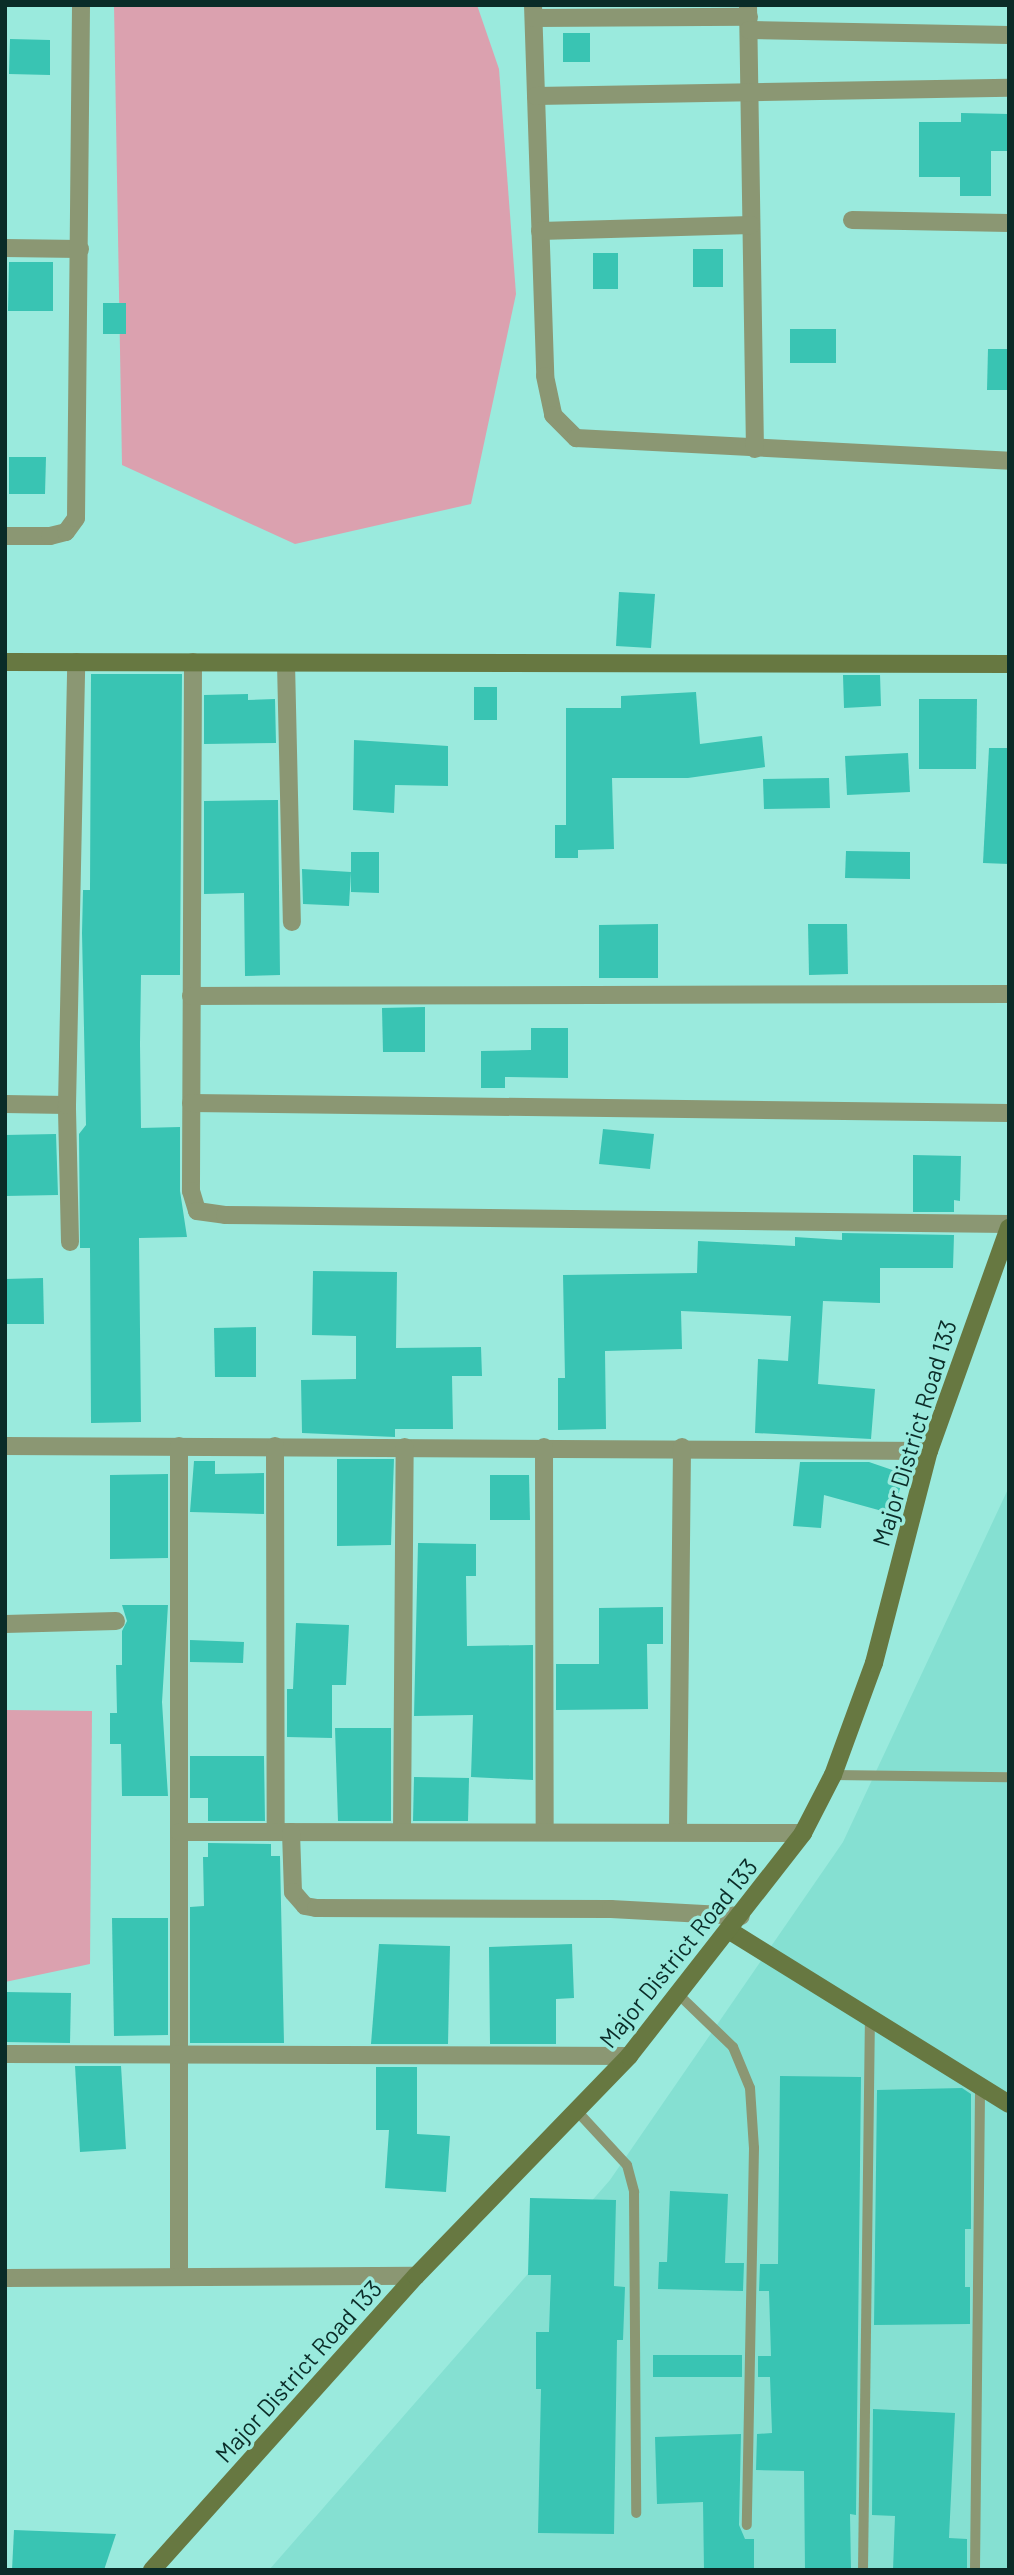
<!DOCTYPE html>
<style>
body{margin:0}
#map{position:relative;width:1014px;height:2575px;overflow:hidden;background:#9aeadd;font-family:Barlow,sans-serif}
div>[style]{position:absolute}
.built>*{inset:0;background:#85e0d2}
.green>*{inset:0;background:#dba1af}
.building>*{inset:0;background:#39c4b3}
.lane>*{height:10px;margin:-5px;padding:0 5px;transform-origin:5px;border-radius:5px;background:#8b9773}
.street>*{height:18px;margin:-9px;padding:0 9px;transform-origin:9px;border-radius:9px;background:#8b9773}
.secondary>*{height:18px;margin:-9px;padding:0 9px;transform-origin:9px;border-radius:9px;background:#677841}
span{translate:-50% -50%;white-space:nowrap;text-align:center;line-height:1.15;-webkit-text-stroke:7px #9aeadd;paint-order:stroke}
.street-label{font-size:24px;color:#0a2c28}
.frame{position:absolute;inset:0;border:7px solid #0a2c28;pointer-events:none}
</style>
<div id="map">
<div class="built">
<div style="clip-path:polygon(1009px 1487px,1009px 2570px,269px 2570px,610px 2180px,843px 1842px)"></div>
</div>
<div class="green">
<div style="clip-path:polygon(114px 5px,477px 5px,499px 69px,516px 294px,471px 504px,295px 544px,122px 465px)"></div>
<div style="clip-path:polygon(5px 1710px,92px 1711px,90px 1964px,5px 1982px)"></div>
</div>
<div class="building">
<div style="clip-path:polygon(563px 33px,590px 33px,590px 62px,563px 62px)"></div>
<div style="clip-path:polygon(10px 39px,50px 40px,50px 75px,9px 74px)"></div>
<div style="clip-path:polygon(961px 113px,1009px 114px,1009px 151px,991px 151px,991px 196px,960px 196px,960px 177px,919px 177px,919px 122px,961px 122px)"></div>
<div style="clip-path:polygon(693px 249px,723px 249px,723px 287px,693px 287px)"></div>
<div style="clip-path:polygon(593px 253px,618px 253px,618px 289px,593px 289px)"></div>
<div style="clip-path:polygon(9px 262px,53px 262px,53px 311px,8px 311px)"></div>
<div style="clip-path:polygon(103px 303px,126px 303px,126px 334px,103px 334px)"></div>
<div style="clip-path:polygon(790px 329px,836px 329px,836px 363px,790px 363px)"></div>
<div style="clip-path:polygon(988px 349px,1009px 349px,1009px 390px,987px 390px)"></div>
<div style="clip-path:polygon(9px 457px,46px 457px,45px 494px,9px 494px)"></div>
<div style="clip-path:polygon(619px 592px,655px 594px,651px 648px,616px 646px)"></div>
<div style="clip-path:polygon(91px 674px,182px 674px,180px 975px,141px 975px,140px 1044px,141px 1128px,180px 1127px,180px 1191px,187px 1237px,139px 1238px,141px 1422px,91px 1423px,90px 1248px,80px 1248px,79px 1134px,86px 1125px,82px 933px,83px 890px,90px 890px)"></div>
<div style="clip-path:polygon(843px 675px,880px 675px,881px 706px,844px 708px)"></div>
<div style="clip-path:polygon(474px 687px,497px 687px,497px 720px,474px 720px)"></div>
<div style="clip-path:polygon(696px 692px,700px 744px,762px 736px,765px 767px,688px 778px,612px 778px,614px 849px,578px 850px,578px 858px,555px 858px,555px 825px,566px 825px,566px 708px,621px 708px,621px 696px)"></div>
<div style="clip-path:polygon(248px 694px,248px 700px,275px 699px,276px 743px,204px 744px,204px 695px)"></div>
<div style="clip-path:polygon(919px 699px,977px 699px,976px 769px,919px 769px)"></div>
<div style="clip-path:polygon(354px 740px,448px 746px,448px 786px,395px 785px,394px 813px,353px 810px)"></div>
<div style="clip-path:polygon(989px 748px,1009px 748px,1009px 864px,983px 863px)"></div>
<div style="clip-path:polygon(908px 753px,910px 792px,847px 795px,845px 756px)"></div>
<div style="clip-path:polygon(829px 778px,830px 808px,764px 809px,763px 779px)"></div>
<div style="clip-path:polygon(278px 800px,280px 975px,245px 976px,244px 893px,204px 894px,204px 801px)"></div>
<div style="clip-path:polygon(846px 851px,910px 852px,910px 879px,845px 878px)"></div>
<div style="clip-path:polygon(351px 852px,379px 852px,379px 893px,351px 892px)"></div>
<div style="clip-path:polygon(302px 869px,351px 872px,349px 906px,303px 904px)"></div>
<div style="clip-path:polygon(658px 924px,658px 978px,599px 978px,599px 925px)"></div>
<div style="clip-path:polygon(808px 924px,847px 924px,848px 974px,809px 975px)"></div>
<div style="clip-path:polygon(425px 1007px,425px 1052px,383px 1052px,382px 1008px)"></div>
<div style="clip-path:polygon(531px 1028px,568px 1028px,568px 1078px,505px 1077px,505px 1088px,481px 1088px,481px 1051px,531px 1050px)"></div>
<div style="clip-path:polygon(603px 1129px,654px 1134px,650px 1169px,599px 1164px)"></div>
<div style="clip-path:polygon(56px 1134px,58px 1195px,5px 1196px,5px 1135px)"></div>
<div style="clip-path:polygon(913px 1155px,961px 1156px,960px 1201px,954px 1200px,954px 1212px,913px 1212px)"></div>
<div style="clip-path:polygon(842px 1233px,954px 1235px,953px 1268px,880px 1268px,880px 1303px,823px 1301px,818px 1384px,875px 1389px,871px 1439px,755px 1433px,758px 1359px,788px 1361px,791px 1316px,681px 1311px,682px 1349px,605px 1351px,606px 1429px,558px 1430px,558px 1378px,565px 1378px,563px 1275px,697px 1273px,698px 1241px,795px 1246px,795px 1237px,842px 1240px)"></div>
<div style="clip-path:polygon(313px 1271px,397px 1272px,396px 1348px,481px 1347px,482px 1376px,452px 1376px,453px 1429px,395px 1429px,395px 1437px,302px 1433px,301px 1380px,356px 1379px,356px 1336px,312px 1335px)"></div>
<div style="clip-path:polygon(43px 1278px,44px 1324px,5px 1324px,5px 1279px)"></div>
<div style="clip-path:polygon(256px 1327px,256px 1377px,215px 1377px,214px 1328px)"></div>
<div style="clip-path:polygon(337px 1459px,394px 1459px,391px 1545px,337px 1546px)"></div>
<div style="clip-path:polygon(194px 1461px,215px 1461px,215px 1474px,264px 1473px,264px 1514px,190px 1512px)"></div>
<div style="clip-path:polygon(800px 1462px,869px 1462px,904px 1474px,893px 1514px,824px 1495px,821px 1528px,793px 1526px)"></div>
<div style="clip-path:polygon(168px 1474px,168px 1558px,110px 1559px,110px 1475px)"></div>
<div style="clip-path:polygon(490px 1475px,529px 1475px,530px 1520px,490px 1520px)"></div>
<div style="clip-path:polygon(418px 1543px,476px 1544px,476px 1576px,466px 1576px,467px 1646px,533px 1645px,533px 1780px,471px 1777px,473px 1715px,414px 1716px)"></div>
<div style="clip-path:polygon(122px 1605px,168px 1605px,162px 1702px,168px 1796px,122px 1796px,121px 1744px,110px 1744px,110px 1713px,117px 1713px,116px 1665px,122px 1665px,122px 1631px,127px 1621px)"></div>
<div style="clip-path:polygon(663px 1607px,663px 1644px,647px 1644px,648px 1709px,556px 1710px,556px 1664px,599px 1664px,599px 1608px)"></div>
<div style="clip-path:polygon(296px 1623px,349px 1625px,346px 1685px,332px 1685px,332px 1738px,287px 1737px,287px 1689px,293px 1689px)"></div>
<div style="clip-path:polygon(190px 1640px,244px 1642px,243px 1663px,190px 1662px)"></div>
<div style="clip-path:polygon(335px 1728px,391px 1728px,391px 1821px,338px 1821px)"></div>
<div style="clip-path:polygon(190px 1756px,264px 1756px,265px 1821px,208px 1821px,208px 1798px,190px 1798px)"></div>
<div style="clip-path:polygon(414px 1777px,469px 1778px,468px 1821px,413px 1821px)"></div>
<div style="clip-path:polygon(208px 1843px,271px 1844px,271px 1856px,280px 1856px,284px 2043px,190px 2043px,190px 1907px,204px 1906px,203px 1857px,208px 1857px)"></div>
<div style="clip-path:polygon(112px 1918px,168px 1918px,168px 2035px,114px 2036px)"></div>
<div style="clip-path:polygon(379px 1944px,450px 1946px,448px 2044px,371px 2044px)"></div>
<div style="clip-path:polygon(572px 1944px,574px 1998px,556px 1999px,556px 2044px,490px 2044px,489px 1947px)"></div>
<div style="clip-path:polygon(5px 1992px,71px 1993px,70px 2043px,5px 2042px)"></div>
<div style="clip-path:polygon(75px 2066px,121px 2066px,126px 2149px,80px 2152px)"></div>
<div style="clip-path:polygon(376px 2067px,417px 2067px,417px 2134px,450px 2136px,446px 2192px,385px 2188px,389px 2130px,376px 2130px)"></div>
<div style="clip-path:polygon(780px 2076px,861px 2077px,856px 2515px,850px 2514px,851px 2570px,805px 2570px,804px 2471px,756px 2470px,757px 2434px,772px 2433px,770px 2377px,758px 2377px,758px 2356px,771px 2356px,769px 2291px,759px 2291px,760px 2264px,778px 2264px)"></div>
<div style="clip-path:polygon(962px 2088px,971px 2094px,971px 2229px,965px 2229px,965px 2287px,970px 2287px,970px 2324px,874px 2325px,877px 2090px)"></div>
<div style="clip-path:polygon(670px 2191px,728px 2194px,725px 2263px,744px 2263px,743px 2291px,658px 2289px,659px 2262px,667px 2262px)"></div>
<div style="clip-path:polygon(530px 2198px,616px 2200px,614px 2286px,625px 2287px,623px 2340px,617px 2340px,614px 2534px,538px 2533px,541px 2389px,536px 2389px,536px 2332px,549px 2332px,551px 2275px,528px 2275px)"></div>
<div style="clip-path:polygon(653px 2355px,742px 2355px,742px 2377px,653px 2377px)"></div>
<div style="clip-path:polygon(873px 2409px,955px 2413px,949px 2538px,967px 2539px,967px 2570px,893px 2570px,895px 2516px,872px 2515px)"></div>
<div style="clip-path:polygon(741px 2434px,739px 2525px,745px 2539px,754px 2539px,754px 2570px,704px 2570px,703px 2502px,657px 2504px,655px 2437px)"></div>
<div style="clip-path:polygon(14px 2530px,116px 2534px,104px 2570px,12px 2570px)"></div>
</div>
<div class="lane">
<div style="left:833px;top:1775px;width:176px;rotate:0.7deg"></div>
<div style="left:679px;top:1995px;width:75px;rotate:43.9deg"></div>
<div style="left:733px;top:2047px;width:44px;rotate:67.5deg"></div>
<div style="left:750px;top:2088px;width:60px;rotate:86.2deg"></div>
<div style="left:754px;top:2148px;width:377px;rotate:91.1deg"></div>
<div style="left:576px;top:2110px;width:75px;rotate:47.2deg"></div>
<div style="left:627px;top:2165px;width:28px;rotate:75deg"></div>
<div style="left:634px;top:2192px;width:321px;rotate:89.6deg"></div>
<div style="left:863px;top:2570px;width:556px;rotate:-89.28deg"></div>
<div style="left:975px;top:2570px;width:484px;rotate:-89.4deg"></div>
</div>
<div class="street">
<div style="left:533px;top:5px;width:371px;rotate:88.1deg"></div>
<div style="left:545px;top:376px;width:40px;rotate:78deg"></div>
<div style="left:553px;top:415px;width:33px;rotate:45deg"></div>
<div style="left:576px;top:438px;width:434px;rotate:3deg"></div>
<div style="left:748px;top:5px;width:444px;rotate:89.1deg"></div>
<div style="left:534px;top:18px;width:215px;rotate:-0.3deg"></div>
<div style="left:749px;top:30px;width:260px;rotate:1.1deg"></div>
<div style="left:536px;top:96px;width:473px;rotate:-1deg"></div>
<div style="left:852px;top:220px;width:157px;rotate:1.1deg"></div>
<div style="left:540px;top:231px;width:211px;rotate:-1.6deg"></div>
<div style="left:5px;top:248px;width:75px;rotate:0.8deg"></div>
<div style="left:5px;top:536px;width:45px"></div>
<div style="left:50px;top:536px;width:16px;rotate:-14deg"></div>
<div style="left:66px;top:532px;width:17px;rotate:-54deg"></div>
<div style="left:76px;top:518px;width:513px;rotate:-89.44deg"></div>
<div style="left:193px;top:662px;width:529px;rotate:90.22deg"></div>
<div style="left:191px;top:1191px;width:21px;rotate:73deg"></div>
<div style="left:197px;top:1211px;width:28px;rotate:8deg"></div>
<div style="left:225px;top:1215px;width:784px;rotate:0.66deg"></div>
<div style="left:286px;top:663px;width:259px;rotate:88.7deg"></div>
<div style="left:191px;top:996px;width:818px;rotate:-0.14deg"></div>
<div style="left:191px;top:1103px;width:818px;rotate:0.7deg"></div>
<div style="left:5px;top:1104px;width:62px;rotate:0.9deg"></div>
<div style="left:70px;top:1242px;width:137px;rotate:-91.3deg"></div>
<div style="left:67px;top:1105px;width:443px;rotate:-88.8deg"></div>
<div style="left:5px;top:1446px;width:924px;rotate:0.31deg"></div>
<div style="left:179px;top:1446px;width:831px;rotate:90deg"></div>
<div style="left:275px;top:1446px;width:386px;rotate:89.9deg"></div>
<div style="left:544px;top:1447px;width:384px;rotate:89.9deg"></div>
<div style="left:5px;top:1624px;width:111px;rotate:-1.5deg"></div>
<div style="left:678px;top:1830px;width:383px;rotate:-89.4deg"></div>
<div style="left:402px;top:1831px;width:384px;rotate:-89.6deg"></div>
<div style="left:179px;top:1832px;width:624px;rotate:0.09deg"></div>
<div style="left:291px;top:1832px;width:60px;rotate:88.1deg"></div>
<div style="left:293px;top:1892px;width:18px;rotate:49deg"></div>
<div style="left:305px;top:1906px;width:11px;rotate:10deg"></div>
<div style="left:316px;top:1908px;width:295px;rotate:0.2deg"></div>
<div style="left:611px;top:1909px;width:130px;rotate:3.1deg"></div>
<div style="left:5px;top:2054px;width:624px;rotate:0.18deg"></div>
<div style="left:5px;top:2278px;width:411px;rotate:-0.3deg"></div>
</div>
<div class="secondary">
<div style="left:5px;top:662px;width:1004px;rotate:0.11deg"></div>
<div style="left:730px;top:1931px;width:328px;rotate:31.8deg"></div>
<div style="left:152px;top:2570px;width:395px;rotate:-48.1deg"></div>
<div style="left:416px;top:2276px;width:306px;rotate:-45.9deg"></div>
<div style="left:629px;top:2056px;width:283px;rotate:-52deg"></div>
<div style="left:803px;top:1833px;width:65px;rotate:-62.7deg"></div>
<div style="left:833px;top:1775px;width:119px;rotate:-69.9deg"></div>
<div style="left:874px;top:1663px;width:219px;rotate:-75.5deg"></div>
<div style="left:929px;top:1451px;width:237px;rotate:-70.3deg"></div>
</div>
<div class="street-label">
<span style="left:914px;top:1433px;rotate:-73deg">Major District Road 133</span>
<span style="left:678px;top:1953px;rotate:-51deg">Major District Road 133</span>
<span style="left:298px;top:2371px;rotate:-48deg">Major District Road 133</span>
</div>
<div class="frame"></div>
</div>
